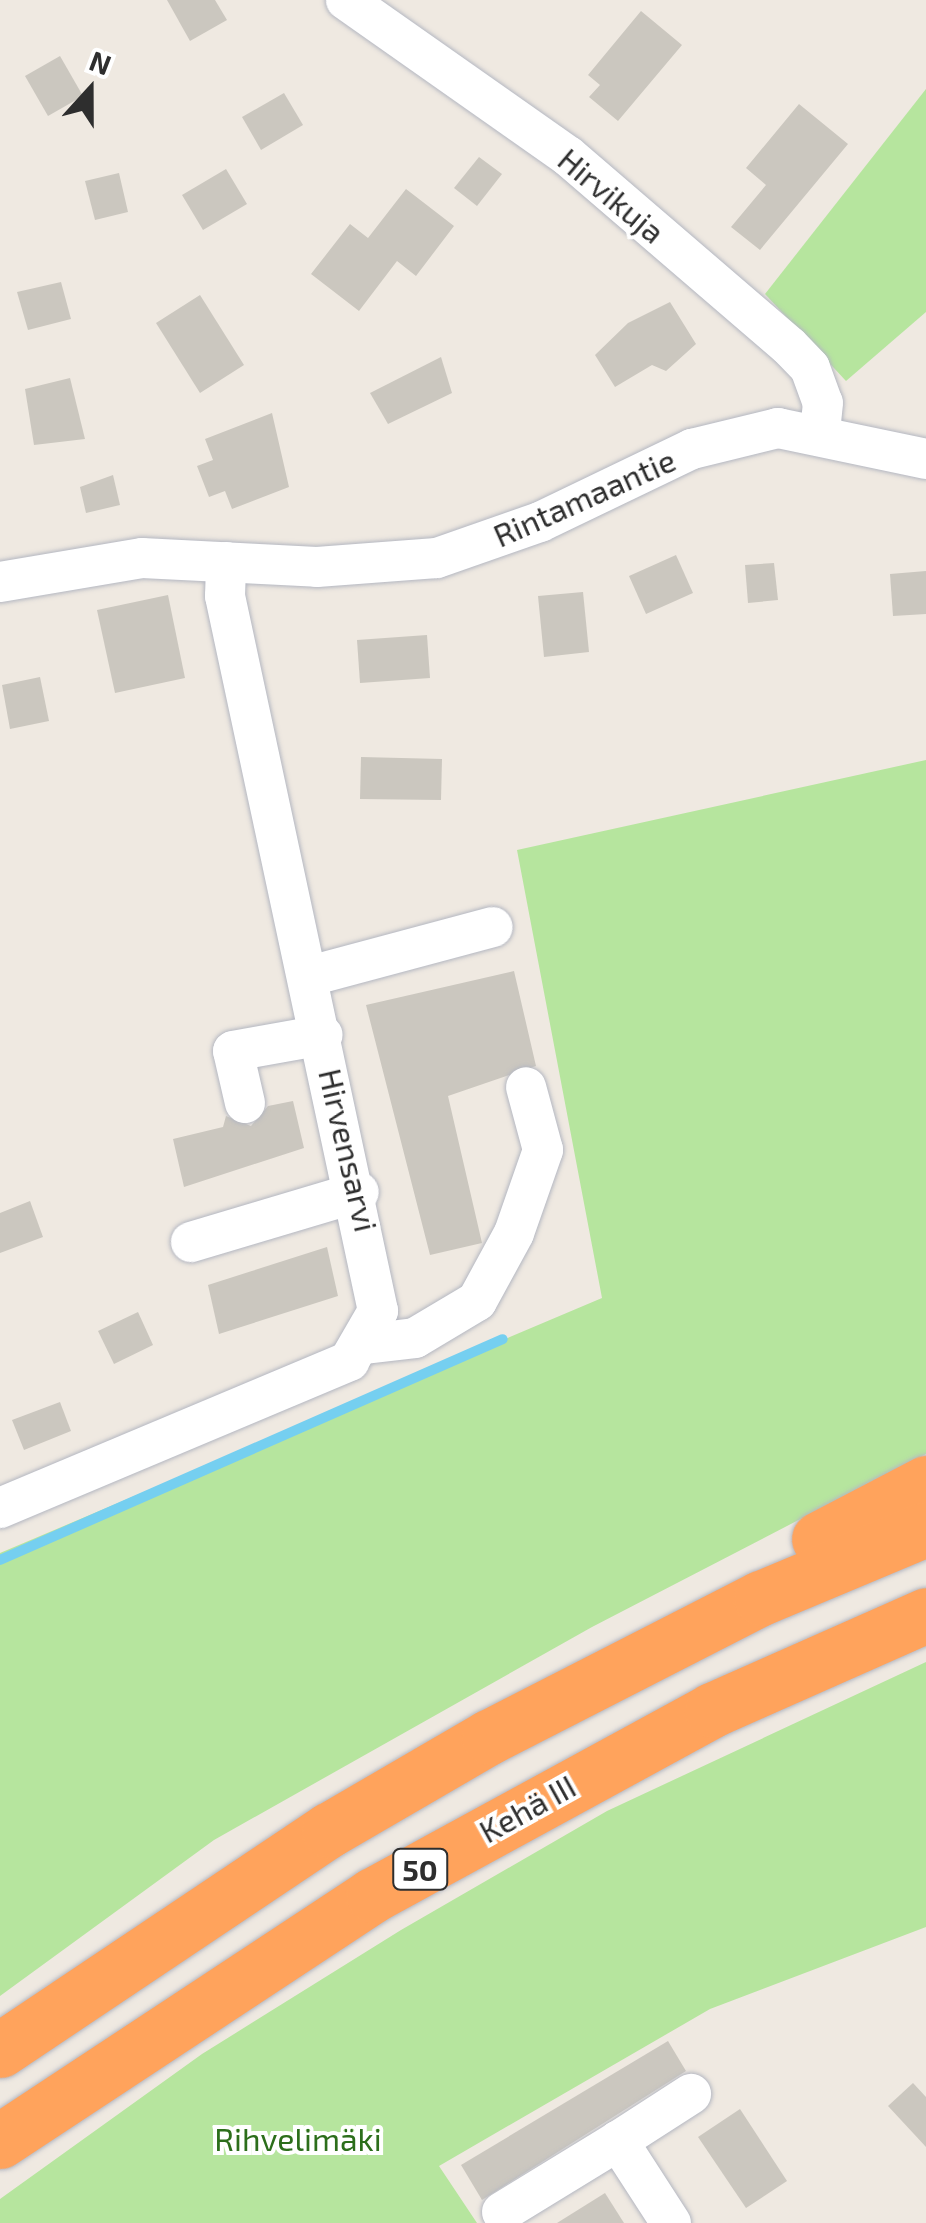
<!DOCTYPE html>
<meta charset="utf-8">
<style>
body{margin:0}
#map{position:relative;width:926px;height:2223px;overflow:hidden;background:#efe9e1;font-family:"Exo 2",sans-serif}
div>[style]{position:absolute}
.green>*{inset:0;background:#b6e59e}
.stream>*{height:10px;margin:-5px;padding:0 5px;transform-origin:5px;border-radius:5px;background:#75cff0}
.building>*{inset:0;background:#cbc7bf}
.roads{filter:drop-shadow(0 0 2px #b4b7c1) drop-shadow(0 0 2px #b4b7c1)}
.minor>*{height:40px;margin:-20px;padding:0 20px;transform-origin:20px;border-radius:20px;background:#fff}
.highway>*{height:55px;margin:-27.5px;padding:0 27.5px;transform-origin:27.5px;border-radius:27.5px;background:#ffa35c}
span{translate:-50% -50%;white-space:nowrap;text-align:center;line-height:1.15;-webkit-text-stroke:8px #fff;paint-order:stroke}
.shield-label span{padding:2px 8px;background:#fff;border:2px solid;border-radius:8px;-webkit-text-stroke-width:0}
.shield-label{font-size:30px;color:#2e2e2e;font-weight:700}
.street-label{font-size:32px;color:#2e2e2e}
.park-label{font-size:32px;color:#2c6e1b}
.north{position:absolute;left:40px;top:40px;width:100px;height:100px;-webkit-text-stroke:8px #fff;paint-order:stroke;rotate:21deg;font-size:28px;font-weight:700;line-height:40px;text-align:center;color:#2e2e2e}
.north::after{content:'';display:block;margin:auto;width:35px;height:45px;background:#2e2e2e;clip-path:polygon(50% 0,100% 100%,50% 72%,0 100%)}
</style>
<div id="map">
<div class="green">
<div style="clip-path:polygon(926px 89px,926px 312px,846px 381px,765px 294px)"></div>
<div style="clip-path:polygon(926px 760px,926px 1454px,592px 1627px,214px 1840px,0 1996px,0 1553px,602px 1298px,517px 850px)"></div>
<div style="clip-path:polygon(926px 1662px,926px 1927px,710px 2009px,439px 2166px,477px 2223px,0 2223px,0 2199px,202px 2054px,401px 1930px,607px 1811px)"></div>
</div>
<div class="stream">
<div style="left:0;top:1560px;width:549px;rotate:-23.72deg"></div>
</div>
<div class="building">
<div style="clip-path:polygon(167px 0,215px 0,227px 20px,190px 41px)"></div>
<div style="clip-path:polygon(641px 11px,682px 45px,618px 121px,589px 97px,600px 85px,588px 75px)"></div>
<div style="clip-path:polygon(60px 56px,83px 96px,48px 116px,25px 76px)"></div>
<div style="clip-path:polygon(284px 93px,303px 125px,261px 150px,242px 117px)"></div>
<div style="clip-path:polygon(799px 104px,848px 144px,760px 250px,731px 227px,766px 185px,746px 168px)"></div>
<div style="clip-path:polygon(479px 157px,502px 174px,477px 206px,454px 188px)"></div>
<div style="clip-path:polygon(226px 169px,247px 204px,203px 230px,182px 195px)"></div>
<div style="clip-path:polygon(119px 173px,128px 212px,95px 220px,85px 181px)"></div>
<div style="clip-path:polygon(406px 189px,454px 226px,416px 276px,397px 261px,359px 311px,311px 274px,350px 224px,368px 238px)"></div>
<div style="clip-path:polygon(61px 282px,71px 319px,28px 330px,17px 292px)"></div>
<div style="clip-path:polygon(200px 295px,244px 365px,200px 393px,156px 323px)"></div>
<div style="clip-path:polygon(670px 302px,696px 344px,666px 371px,652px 365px,615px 387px,595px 355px,628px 323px)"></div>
<div style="clip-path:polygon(441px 357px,452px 393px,388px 424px,370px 393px)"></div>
<div style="clip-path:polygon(70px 378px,85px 439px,34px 445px,25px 389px)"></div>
<div style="clip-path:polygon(272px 413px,289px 487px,232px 509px,225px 491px,209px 497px,197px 466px,213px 460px,205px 439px)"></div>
<div style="clip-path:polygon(113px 475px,120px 505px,86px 513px,80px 487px)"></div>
<div style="clip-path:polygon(676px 555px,693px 593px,646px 614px,629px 576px)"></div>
<div style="clip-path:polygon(774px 563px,778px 600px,748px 603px,745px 565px)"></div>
<div style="clip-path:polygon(926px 571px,926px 614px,893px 616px,890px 574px)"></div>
<div style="clip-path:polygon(583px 592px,589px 652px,544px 657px,538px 596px)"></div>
<div style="clip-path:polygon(168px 595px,185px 678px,115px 693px,97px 610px)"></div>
<div style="clip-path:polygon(427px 635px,430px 678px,360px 683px,357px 640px)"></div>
<div style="clip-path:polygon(40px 677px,49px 721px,10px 729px,2px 685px)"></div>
<div style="clip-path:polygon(361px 757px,442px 759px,441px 800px,360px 799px)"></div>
<div style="clip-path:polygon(514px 971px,536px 1066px,448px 1096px,482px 1243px,430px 1255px,366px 1005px)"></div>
<div style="clip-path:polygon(293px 1101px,304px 1148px,184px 1187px,173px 1139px,223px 1127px,226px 1116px,251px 1126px,268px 1106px)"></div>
<div style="clip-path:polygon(30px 1201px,43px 1237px,0 1253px,0 1213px)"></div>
<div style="clip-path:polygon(327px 1247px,338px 1296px,219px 1334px,208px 1285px)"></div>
<div style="clip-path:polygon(138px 1312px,153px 1345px,114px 1364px,98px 1331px)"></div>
<div style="clip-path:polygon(60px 1402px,71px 1431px,24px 1450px,12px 1420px)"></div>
<div style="clip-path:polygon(668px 2041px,686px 2071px,482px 2200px,461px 2165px)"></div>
<div style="clip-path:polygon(913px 2083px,926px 2097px,926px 2147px,888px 2106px)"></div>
<div style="clip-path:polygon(740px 2109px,787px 2181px,746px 2208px,698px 2137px)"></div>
<div style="clip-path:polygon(605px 2193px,624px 2223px,557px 2223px)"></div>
</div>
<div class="roads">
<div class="minor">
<div style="left:346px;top:0;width:271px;rotate:35.1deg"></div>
<div style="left:568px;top:156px;width:291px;rotate:40.7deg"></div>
<div style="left:789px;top:346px;width:30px;rotate:46deg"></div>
<div style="left:810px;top:368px;width:37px;rotate:70deg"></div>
<div style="left:823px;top:403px;width:29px;rotate:96deg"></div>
<div style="left:0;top:582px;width:144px;rotate:-9.6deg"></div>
<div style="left:142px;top:558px;width:175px;rotate:2.9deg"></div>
<div style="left:317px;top:567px;width:120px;rotate:-4.3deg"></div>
<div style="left:437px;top:558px;width:109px;rotate:-19.3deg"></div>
<div style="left:540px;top:522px;width:169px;rotate:-25.7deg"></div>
<div style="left:692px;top:449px;width:89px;rotate:-13.7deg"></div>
<div style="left:778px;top:428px;width:151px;rotate:11.8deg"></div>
<div style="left:310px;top:976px;width:189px;rotate:-15deg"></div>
<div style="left:245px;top:1103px;width:53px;rotate:-103deg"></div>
<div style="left:233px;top:1051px;width:91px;rotate:-10.1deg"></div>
<div style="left:191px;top:1242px;width:175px;rotate:-16.6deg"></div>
<div style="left:365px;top:1344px;width:50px;rotate:-6.8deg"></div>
<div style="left:415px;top:1338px;width:72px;rotate:-30.8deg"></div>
<div style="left:477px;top:1301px;width:77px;rotate:-61.4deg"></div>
<div style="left:514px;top:1233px;width:88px;rotate:-70.7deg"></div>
<div style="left:543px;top:1150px;width:65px;rotate:-105.1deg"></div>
<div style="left:0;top:1508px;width:379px;rotate:-22.8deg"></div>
<div style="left:349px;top:1361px;width:58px;rotate:-59.9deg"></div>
<div style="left:378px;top:1311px;width:731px;rotate:-102.08deg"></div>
<div style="left:225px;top:596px;width:34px;rotate:-88deg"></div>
<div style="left:502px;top:2212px;width:136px;rotate:-31.5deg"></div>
<div style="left:671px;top:2223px;width:98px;rotate:-122.9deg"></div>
<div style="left:618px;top:2141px;width:87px;rotate:-32.8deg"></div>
</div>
<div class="highway">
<div style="left:819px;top:1539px;width:121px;rotate:-27.6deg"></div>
<div style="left:0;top:2050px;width:396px;rotate:-33.8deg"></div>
<div style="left:329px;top:1830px;width:185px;rotate:-30.2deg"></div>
<div style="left:489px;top:1737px;width:305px;rotate:-27.1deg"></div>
<div style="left:761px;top:1598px;width:179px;rotate:-22.7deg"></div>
<div style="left:0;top:2141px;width:447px;rotate:-33.4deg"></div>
<div style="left:373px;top:1895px;width:386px;rotate:-28.6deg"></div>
<div style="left:712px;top:1710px;width:234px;rotate:-23.9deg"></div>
</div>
</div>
<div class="shield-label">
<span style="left:420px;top:1869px">50</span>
</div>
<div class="street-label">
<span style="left:612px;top:195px;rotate:40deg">Hirvikuja</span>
<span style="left:584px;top:497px;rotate:-24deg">Rintamaantie</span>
<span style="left:349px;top:1150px;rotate:77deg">Hirvensarvi</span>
<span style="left:527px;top:1808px;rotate:-29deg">Kehä III</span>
</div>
<div class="park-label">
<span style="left:298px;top:2138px">Rihvelimäki</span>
</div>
<div class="north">N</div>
</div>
